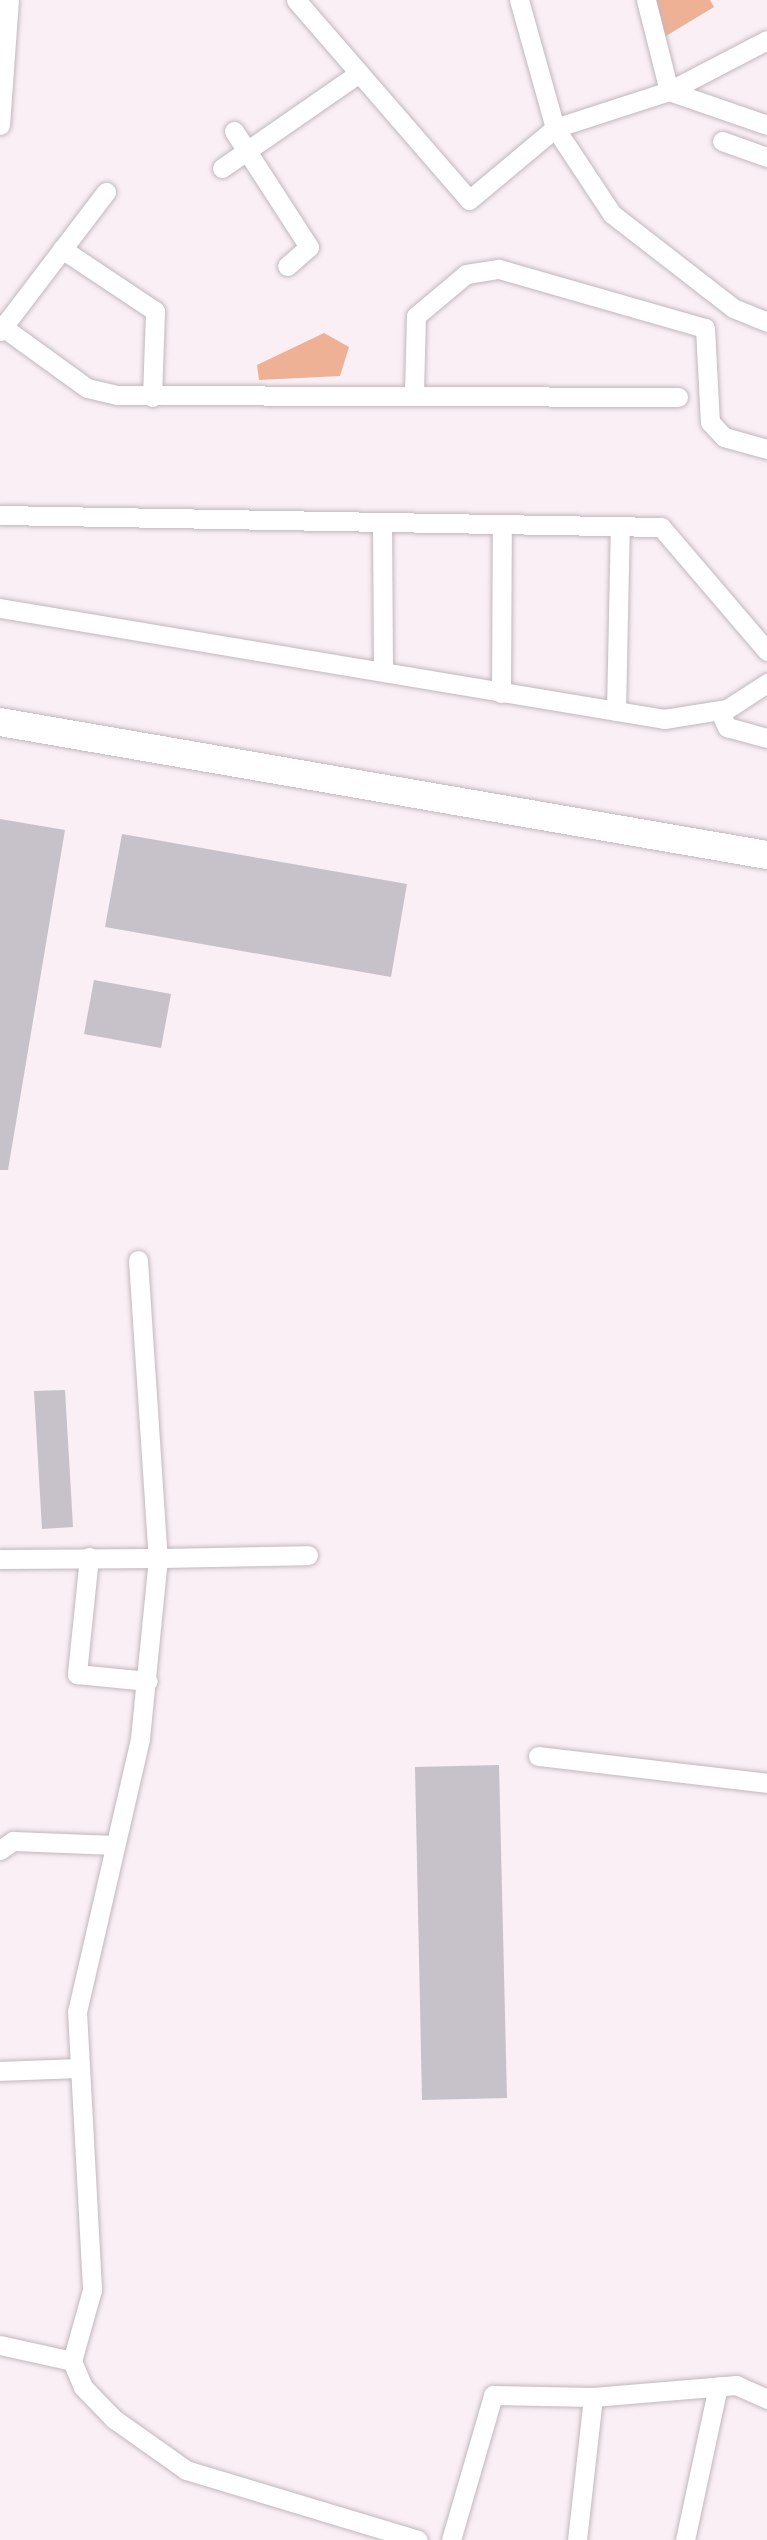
<!DOCTYPE html>
<style>
body{margin:0}
#map{position:relative;width:767px;height:2540px;overflow:hidden;background:#f9eff4;font-family:"Open Sans",sans-serif}
div>[style]{position:absolute}
.green>*{inset:0;background:#efb195}
.building>*{inset:0;background:#c7c1c9}
.roads{filter:drop-shadow(0 0 2px #c1b7bc) drop-shadow(0 0 2px #c1b7bc)}
.street>*{height:19px;margin:-9.5px;padding:0 9.5px;transform-origin:9.5px;border-radius:9.5px;background:#fff}
.secondary>*{height:28px;margin:-14px;padding:0 14px;transform-origin:14px;border-radius:14px;background:#fff}
span{translate:-50% -50%;white-space:nowrap;text-align:center;line-height:1.15;-webkit-text-stroke:5px #fff;paint-order:stroke}
</style>
<div id="map">
<div class="green">
<div style="clip-path:polygon(654px 0,710px 0,714px 7px,661px 39px)"></div>
<div style="clip-path:polygon(324px 333px,349px 347px,340px 376px,259px 380px,257px 365px)"></div>
</div>
<div class="building">
<div style="clip-path:polygon(0 819px,65px 830px,8px 1170px,0 1170px)"></div>
<div style="clip-path:polygon(122px 834px,407px 884px,391px 977px,105px 927px)"></div>
<div style="clip-path:polygon(94px 980px,171px 994px,161px 1048px,84px 1034px)"></div>
<div style="clip-path:polygon(65px 1390px,73px 1527px,42px 1529px,34px 1391px)"></div>
<div style="clip-path:polygon(499px 1765px,507px 2098px,422px 2100px,415px 1767px)"></div>
</div>
<div class="roads">
<div class="street">
<div style="left:296px;top:0;width:264px;rotate:49.1deg"></div>
<div style="left:469px;top:200px;width:112px;rotate:-39.9deg"></div>
<div style="left:555px;top:128px;width:120px;rotate:-18deg"></div>
<div style="left:669px;top:91px;width:110px;rotate:-27.5deg"></div>
<div style="left:519px;top:0;width:133px;rotate:74.3deg"></div>
<div style="left:555px;top:128px;width:103px;rotate:56.5deg"></div>
<div style="left:612px;top:214px;width:153px;rotate:37.8deg"></div>
<div style="left:733px;top:308px;width:37px;rotate:22deg"></div>
<div style="left:646px;top:0;width:94px;rotate:75.8deg"></div>
<div style="left:669px;top:91px;width:104px;rotate:19.1deg"></div>
<div style="left:0;top:125px;width:125px;rotate:-85.9deg"></div>
<div style="left:234px;top:131px;width:138px;rotate:57.1deg"></div>
<div style="left:309px;top:247px;width:29px;rotate:139deg"></div>
<div style="left:722px;top:141px;width:48px;rotate:19.6deg"></div>
<div style="left:222px;top:168px;width:167px;rotate:-34.7deg"></div>
<div style="left:62px;top:249px;width:112px;rotate:33.7deg"></div>
<div style="left:155px;top:311px;width:86px;rotate:92deg"></div>
<div style="left:0;top:325px;width:107px;rotate:35.9deg"></div>
<div style="left:87px;top:388px;width:32px;rotate:13deg"></div>
<div style="left:118px;top:395px;width:560px;rotate:0.2deg"></div>
<div style="left:0;top:331px;width:175px;rotate:-52.7deg"></div>
<div style="left:414px;top:392px;width:76px;rotate:-88.5deg"></div>
<div style="left:416px;top:316px;width:65px;rotate:-40deg"></div>
<div style="left:466px;top:274px;width:33px;rotate:-9deg"></div>
<div style="left:499px;top:269px;width:214px;rotate:16deg"></div>
<div style="left:705px;top:328px;width:94px;rotate:87deg"></div>
<div style="left:710px;top:422px;width:21px;rotate:47deg"></div>
<div style="left:724px;top:437px;width:45px;rotate:15.6deg"></div>
<div style="left:0;top:515px;width:661px;rotate:1.04deg"></div>
<div style="left:661px;top:527px;width:163px;rotate:49.5deg"></div>
<div style="left:382px;top:522px;width:149px;rotate:89.6deg"></div>
<div style="left:0;top:608px;width:673px;rotate:9.49deg"></div>
<div style="left:664px;top:719px;width:64px;rotate:-9deg"></div>
<div style="left:727px;top:709px;width:48px;rotate:-33deg"></div>
<div style="left:501px;top:693px;width:169px;rotate:-89.7deg"></div>
<div style="left:616px;top:711px;width:184px;rotate:-88.8deg"></div>
<div style="left:720px;top:712px;width:17px;rotate:65deg"></div>
<div style="left:727px;top:727px;width:41px;rotate:15.4deg"></div>
<div style="left:138px;top:1260px;width:299px;rotate:86.2deg"></div>
<div style="left:158px;top:1558px;width:150px;rotate:-1.1deg"></div>
<div style="left:89px;top:1557px;width:118px;rotate:95.9deg"></div>
<div style="left:77px;top:1674px;width:71px;rotate:5.6deg"></div>
<div style="left:0;top:1559px;width:158px;rotate:-0.4deg"></div>
<div style="left:158px;top:1558px;width:182px;rotate:95.7deg"></div>
<div style="left:140px;top:1739px;width:279px;rotate:103deg"></div>
<div style="left:77px;top:2011px;width:279px;rotate:86.9deg"></div>
<div style="left:92px;top:2290px;width:74px;rotate:105.7deg"></div>
<div style="left:72px;top:2361px;width:28px;rotate:67deg"></div>
<div style="left:83px;top:2387px;width:45px;rotate:45.9deg"></div>
<div style="left:114px;top:2419px;width:88px;rotate:35.3deg"></div>
<div style="left:186px;top:2470px;width:242px;rotate:16.8deg"></div>
<div style="left:538px;top:1756px;width:231px;rotate:6.7deg"></div>
<div style="left:0;top:1850px;width:16px;rotate:-35deg"></div>
<div style="left:13px;top:1841px;width:102px;rotate:2.2deg"></div>
<div style="left:0;top:2071px;width:77px;rotate:-2.2deg"></div>
<div style="left:0;top:2345px;width:74px;rotate:12.5deg"></div>
<div style="left:451px;top:2540px;width:151px;rotate:-73.8deg"></div>
<div style="left:493px;top:2395px;width:100px;rotate:1.1deg"></div>
<div style="left:593px;top:2397px;width:144px;rotate:-4.8deg"></div>
<div style="left:736px;top:2385px;width:34px;rotate:24deg"></div>
<div style="left:577px;top:2540px;width:144px;rotate:-83.6deg"></div>
<div style="left:685px;top:2540px;width:157px;rotate:-77.9deg"></div>
</div>
<div class="secondary">
<div style="left:0;top:722px;width:778px;rotate:9.84deg"></div>
</div>
</div>
</div>
